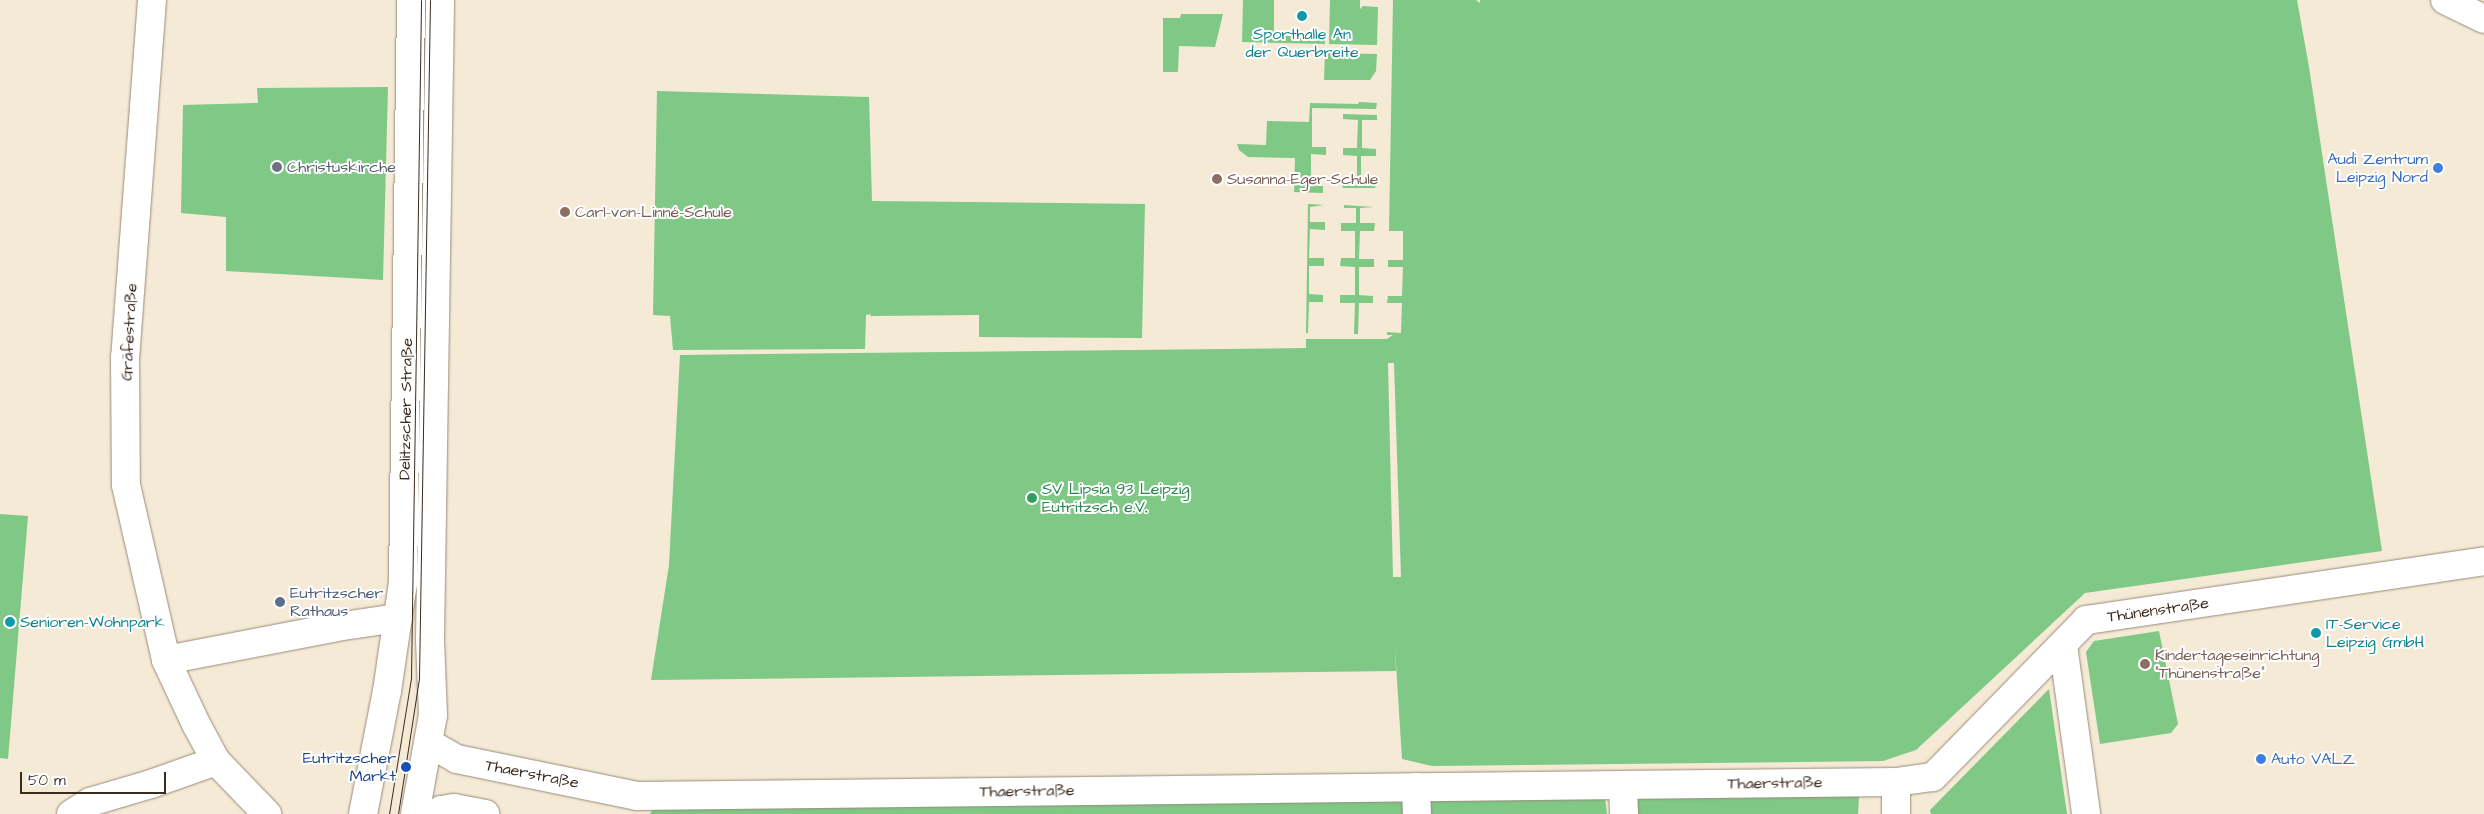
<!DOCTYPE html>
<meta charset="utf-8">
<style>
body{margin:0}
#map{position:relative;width:2484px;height:814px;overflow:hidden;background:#f4ead5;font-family:"Architects Daughter",sans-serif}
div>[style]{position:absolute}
.green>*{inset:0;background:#7fc885}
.roads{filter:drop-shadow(0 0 1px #988a7a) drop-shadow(0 0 1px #988a7a)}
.minor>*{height:28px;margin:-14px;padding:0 14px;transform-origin:14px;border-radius:14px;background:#fff}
.major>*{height:28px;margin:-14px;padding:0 14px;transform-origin:14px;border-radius:14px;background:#fff}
.highway>*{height:28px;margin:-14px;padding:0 14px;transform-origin:14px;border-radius:14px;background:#fff}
.tram>*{height:1px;margin:-0.5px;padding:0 0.5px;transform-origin:0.5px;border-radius:0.5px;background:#3b2a1e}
.dots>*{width:14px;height:14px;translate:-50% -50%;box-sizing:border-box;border:2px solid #fff;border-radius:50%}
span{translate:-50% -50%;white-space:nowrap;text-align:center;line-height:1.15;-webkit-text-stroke:4px #fff;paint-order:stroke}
.culture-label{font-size:16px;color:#0d838f}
.left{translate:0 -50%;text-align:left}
.shop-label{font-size:16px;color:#366cbe}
.right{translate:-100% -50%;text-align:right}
.worship-label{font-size:16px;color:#5b616d}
.education-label{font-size:16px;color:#785e54}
.street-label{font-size:16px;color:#3b2a1e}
.leisure-label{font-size:16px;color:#27864d}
.service-label{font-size:16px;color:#4e5e75}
.transit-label{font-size:16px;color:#164399}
.scale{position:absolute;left:20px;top:772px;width:146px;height:22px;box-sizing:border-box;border:2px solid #3b2a1e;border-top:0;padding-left:6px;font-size:15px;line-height:18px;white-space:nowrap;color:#3b2a1e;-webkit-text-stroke:4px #fff;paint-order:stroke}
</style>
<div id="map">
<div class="green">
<div style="clip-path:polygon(1243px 0,1274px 0,1274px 36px,1325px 36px,1325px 44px,1242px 42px)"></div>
<div style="clip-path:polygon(1330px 0,1360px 0,1360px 9px,1363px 6px,1378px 7px,1377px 45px,1329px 44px)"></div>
<div style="clip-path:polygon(evenodd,1393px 0,1476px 0,1480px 3px,1480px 0,2297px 0,2309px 67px,2382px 551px,2085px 593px,1916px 750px,1883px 761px,1432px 766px,1402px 759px,1395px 648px,1396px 671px,651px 680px,669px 565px,680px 355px,1306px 348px,1306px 339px,1387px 339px,1393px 335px,1387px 335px,1387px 332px,1401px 333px,1402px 303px,1387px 303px,1388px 296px,1402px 296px,1403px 267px,1388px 267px,1388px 260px,1403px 260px,1403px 231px,1389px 231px,1393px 0,1388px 363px,1394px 363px,1401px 577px,1393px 577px,1388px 363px)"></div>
<div style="clip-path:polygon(1181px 14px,1223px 14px,1215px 47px,1179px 46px,1178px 72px,1163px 72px,1163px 18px,1180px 18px)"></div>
<div style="clip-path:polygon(1325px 53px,1377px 54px,1376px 71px,1370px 80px,1324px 80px)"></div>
<div style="clip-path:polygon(388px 87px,383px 280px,226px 271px,226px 217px,181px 213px,183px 105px,258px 103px,257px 88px)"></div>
<div style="clip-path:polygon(657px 91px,869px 97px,872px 201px,1145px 204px,1142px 338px,979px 337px,979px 315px,870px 316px,871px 314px,866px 315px,865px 349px,673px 350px,670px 316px,653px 315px)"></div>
<div style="clip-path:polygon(1359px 102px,1377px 103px,1376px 109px,1312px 108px,1312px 147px,1326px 147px,1326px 155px,1311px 154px,1311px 185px,1323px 186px,1323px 193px,1294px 192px,1295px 158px,1248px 157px,1239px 150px,1237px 144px,1266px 145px,1267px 121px,1309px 122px,1310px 103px,1358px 104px)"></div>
<div style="clip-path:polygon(1343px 114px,1377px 115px,1377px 120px,1362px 120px,1362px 148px,1376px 149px,1376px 156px,1361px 156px,1361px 185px,1376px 185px,1375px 188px,1343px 188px,1342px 185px,1357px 185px,1357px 156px,1343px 155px,1343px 148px,1357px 148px,1358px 120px,1343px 119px)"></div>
<div style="clip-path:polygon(1308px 204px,1324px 205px,1310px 207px,1310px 222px,1325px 222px,1325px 230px,1310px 229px,1309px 258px,1324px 258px,1324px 266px,1309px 266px,1309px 294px,1323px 295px,1323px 302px,1309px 302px,1308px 333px,1306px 333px)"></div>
<div style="clip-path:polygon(1344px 205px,1374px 207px,1360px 208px,1360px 223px,1375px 223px,1374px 231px,1360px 231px,1359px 259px,1374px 259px,1374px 267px,1359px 267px,1359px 295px,1373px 296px,1373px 303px,1359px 303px,1358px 334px,1354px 334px,1355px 303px,1340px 303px,1340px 295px,1355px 295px,1355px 267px,1340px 266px,1341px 258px,1355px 258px,1355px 231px,1341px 231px,1341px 223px,1356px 223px,1356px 208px,1344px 208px)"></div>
<div style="clip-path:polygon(0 514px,28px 516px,8px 759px,0 758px)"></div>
<div style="clip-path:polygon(2159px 631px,2178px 724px,2171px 733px,2100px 744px,2086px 652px,2094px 641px)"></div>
<div style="clip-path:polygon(2049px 689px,2067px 814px,1931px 814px,1930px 810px)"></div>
<div style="clip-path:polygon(1849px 788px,1859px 797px,1858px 814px,1632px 814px,1632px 799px,1645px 790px)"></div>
<div style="clip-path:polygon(1443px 792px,1605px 798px,1607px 814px,1430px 814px,1429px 802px)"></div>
<div style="clip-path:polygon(1403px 796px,1409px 814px,650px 814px,653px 808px)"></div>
</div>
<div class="roads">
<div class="minor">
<div style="left:152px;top:0;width:358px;rotate:94.3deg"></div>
<div style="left:125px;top:357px;width:128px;rotate:89.6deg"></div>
<div style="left:126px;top:485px;width:180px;rotate:77.1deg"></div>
<div style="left:166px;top:660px;width:71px;rotate:64.9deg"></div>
<div style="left:196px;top:724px;width:42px;rotate:61.6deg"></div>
<div style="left:216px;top:761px;width:74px;rotate:46.1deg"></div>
<div style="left:2063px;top:645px;width:171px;rotate:82.2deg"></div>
<div style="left:166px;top:660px;width:180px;rotate:-10.9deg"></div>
<div style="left:343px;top:626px;width:56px;rotate:-8.3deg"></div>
<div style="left:429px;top:743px;width:32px;rotate:30deg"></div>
<div style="left:457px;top:759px;width:184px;rotate:11.6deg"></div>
<div style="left:637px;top:796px;width:1259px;rotate:-0.64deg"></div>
<div style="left:1896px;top:782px;width:37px;rotate:-8deg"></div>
<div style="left:1933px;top:777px;width:219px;rotate:-45.7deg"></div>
<div style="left:2086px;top:620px;width:402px;rotate:-8.4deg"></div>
<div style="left:1896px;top:782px;width:32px;rotate:90deg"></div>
<div style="left:1623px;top:785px;width:29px;rotate:88deg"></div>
<div style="left:1416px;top:787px;width:27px;rotate:88deg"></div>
<div style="left:71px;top:814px;width:22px;rotate:-32deg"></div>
<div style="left:90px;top:802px;width:64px;rotate:-16.4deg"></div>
<div style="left:151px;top:784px;width:69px;rotate:-19.5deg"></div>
<div style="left:434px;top:814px;width:8px;rotate:-30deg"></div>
<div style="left:441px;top:810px;width:13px;rotate:-9deg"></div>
<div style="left:454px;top:808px;width:32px;rotate:11deg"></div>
</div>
<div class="major">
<div style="left:363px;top:814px;width:125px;rotate:-79deg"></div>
<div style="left:387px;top:691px;width:109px;rotate:-81.6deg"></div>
<div style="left:403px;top:583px;width:583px;rotate:-89.21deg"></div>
<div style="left:415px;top:814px;width:101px;rotate:-79.7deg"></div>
<div style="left:433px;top:715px;width:76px;rotate:-92.3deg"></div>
<div style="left:430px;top:639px;width:639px;rotate:-89.1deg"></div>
</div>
<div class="highway">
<div style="left:2445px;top:0;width:43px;rotate:26deg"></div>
</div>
</div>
<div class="tram">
<div style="left:389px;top:814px;width:138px;rotate:-80.8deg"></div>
<div style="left:411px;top:678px;width:678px;rotate:-89.15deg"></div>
<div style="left:398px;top:814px;width:138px;rotate:-81.2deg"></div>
<div style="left:419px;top:678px;width:678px;rotate:-89.07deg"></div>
</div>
<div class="dots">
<div style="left:1302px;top:16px;background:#0f9aa8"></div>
<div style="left:277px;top:167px;background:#6b7280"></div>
<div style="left:2438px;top:168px;background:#3f7fe0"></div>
<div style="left:1217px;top:179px;background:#8d6e63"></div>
<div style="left:565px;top:212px;background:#8d6e63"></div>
<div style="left:1032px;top:498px;background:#2e9e5b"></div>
<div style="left:280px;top:602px;background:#5c6f8a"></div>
<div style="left:10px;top:622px;background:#0f9aa8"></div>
<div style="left:2316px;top:633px;background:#0f9aa8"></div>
<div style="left:2145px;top:664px;background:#8d6e63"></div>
<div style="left:2261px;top:759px;background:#3f7fe0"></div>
<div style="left:406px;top:767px;background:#1a4fb4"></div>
</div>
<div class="culture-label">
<span style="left:1302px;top:43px">Sporthalle An<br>der Querbreite</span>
<span class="left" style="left:20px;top:622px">Senioren-Wohnpark</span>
<span class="left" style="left:2326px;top:633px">IT-Service<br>Leipzig GmbH</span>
</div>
<div class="shop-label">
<span class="right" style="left:2428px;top:168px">Audi Zentrum<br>Leipzig Nord</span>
<span class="left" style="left:2271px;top:759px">Auto VALZ</span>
</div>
<div class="worship-label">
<span class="left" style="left:287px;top:167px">Christuskirche</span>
</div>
<div class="education-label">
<span class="left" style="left:1227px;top:179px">Susanna-Eger-Schule</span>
<span class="left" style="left:575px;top:212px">Carl-von-Linné-Schule</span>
<span class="left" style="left:2155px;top:664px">Kindertageseinrichtung<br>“Thünenstraße”</span>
</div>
<div class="street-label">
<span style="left:129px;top:332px;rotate:-87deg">Gräfestraße</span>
<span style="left:406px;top:409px;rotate:-89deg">Delitzscher Straße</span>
<span style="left:2158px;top:610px;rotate:-8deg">Thünenstraße</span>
<span style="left:532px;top:774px;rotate:11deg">Thaerstraße</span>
<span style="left:1775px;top:783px;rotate:-1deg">Thaerstraße</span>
<span style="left:1027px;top:791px;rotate:-1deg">Thaerstraße</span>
</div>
<div class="leisure-label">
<span class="left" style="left:1042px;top:498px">SV Lipsia 93 Leipzig<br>Eutritzsch e.V.</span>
</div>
<div class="service-label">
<span class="left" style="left:290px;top:602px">Eutritzscher<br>Rathaus</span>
</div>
<div class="transit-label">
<span class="right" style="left:396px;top:767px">Eutritzscher<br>Markt</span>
</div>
<div class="scale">50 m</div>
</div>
